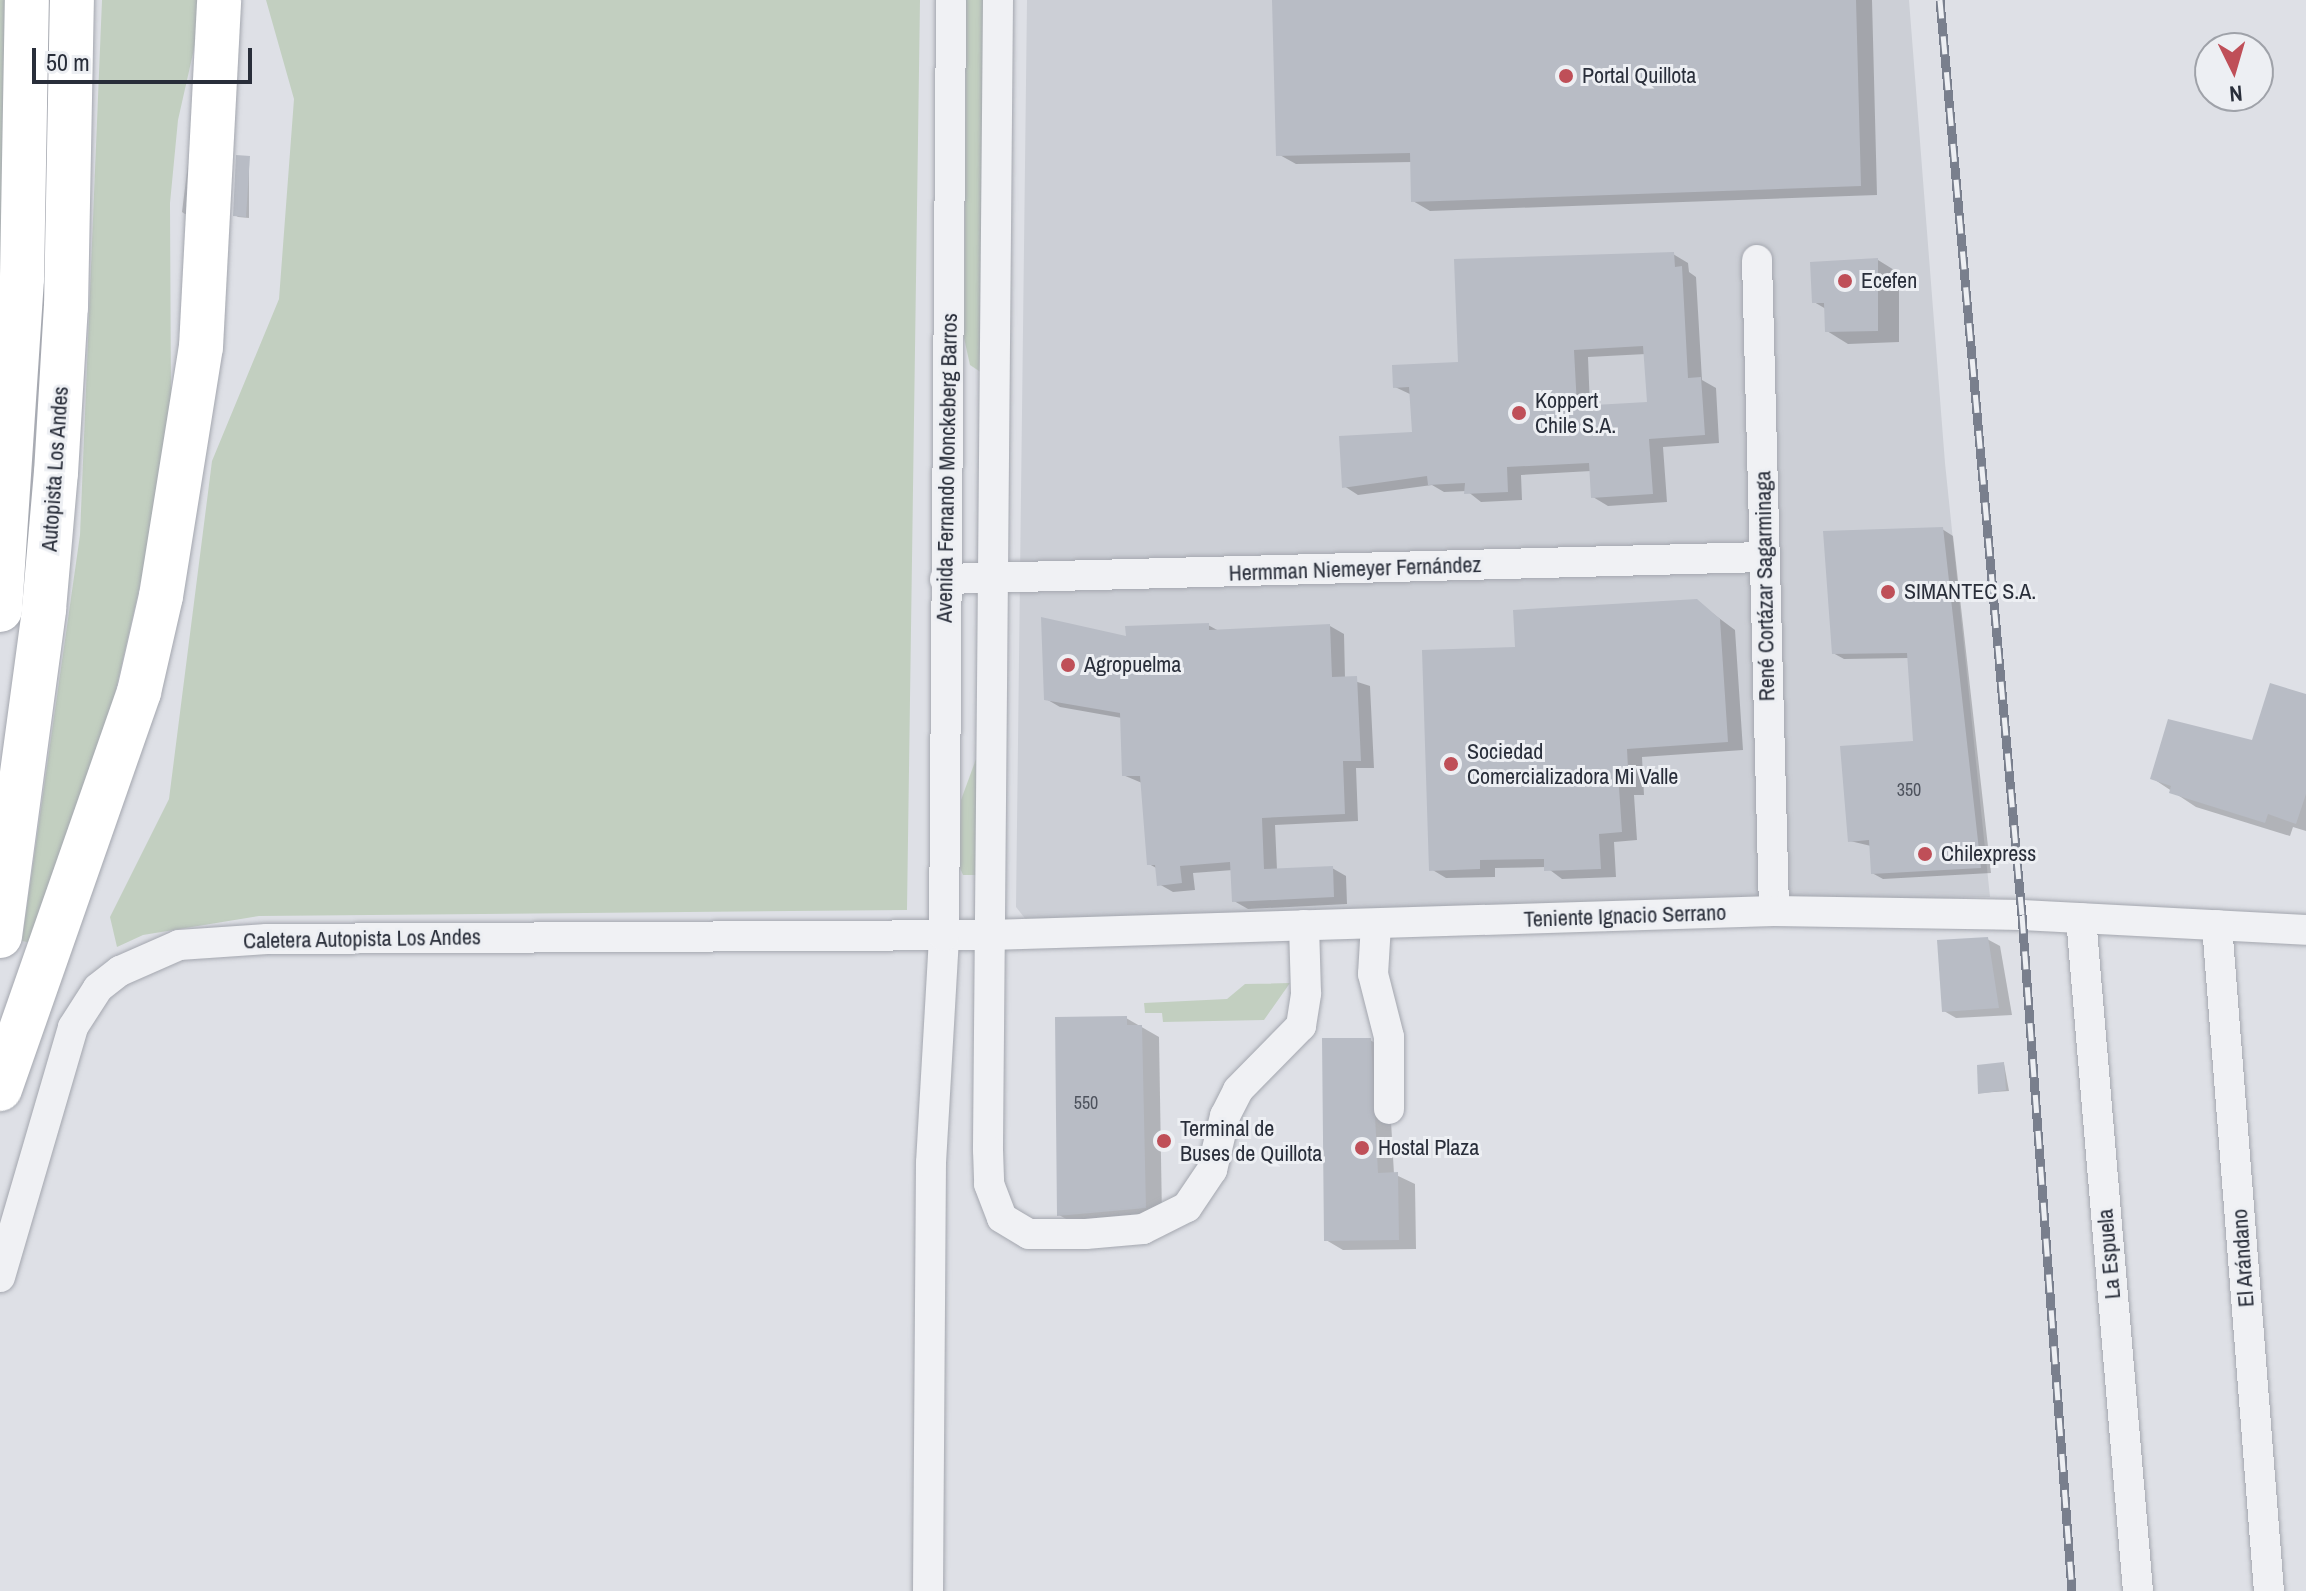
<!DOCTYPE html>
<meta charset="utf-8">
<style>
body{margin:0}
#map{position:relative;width:2306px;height:1591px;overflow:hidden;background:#dee0e6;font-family:"Archivo Narrow",sans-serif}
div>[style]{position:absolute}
.built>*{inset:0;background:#cccfd6}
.green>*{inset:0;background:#c2cfc0}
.shadow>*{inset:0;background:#0003}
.building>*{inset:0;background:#b8bcc5}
.roads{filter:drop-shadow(0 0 2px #a4a7af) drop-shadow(0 0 2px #a4a7af)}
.minor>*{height:30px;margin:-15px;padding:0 15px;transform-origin:15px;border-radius:15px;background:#f0f1f4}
.highway>*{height:44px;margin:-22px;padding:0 22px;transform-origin:22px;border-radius:22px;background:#fff}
.rail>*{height:9px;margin-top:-4.5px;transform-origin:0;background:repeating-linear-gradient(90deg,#edeff3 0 18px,#797f8d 0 36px);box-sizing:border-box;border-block:2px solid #797f8d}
.dots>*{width:22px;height:22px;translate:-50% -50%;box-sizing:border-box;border:4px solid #edeff3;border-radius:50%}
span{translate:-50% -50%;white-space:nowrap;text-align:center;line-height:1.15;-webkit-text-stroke:6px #edeff3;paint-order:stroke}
.number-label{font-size:18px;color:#4d525d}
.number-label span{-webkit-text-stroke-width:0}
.poi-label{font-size:22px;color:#292e3a}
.left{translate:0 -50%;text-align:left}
.street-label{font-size:22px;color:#292e3a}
.north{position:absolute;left:2194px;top:32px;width:80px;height:80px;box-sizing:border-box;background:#edeff3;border:2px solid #9fa2a9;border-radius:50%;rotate:175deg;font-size:22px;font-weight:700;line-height:32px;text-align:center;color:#292e3a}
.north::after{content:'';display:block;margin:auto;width:28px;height:36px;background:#bf4f58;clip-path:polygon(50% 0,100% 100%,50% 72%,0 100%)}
.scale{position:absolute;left:32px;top:48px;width:220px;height:36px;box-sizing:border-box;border:4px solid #292e3a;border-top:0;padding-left:10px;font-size:24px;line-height:28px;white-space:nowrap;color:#292e3a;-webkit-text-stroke:6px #edeff3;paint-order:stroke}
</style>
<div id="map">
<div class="built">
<div style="clip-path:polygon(1027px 0,1909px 0,1945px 463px,1990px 897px,1027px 921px,1016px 907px)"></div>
</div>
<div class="green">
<div style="clip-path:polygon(0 0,8px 0,0 329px)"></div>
<div style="clip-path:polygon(102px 0,205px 0,178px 120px,170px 203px,171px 404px,148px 551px,102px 750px,38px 944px,22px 941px,80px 535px)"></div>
<div style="clip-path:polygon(266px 0,920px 0,907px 910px,259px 916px,143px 935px,117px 947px,110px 917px,169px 799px,212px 461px,279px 299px,294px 99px)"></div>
<div style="clip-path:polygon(966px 0,986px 0,982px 373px,970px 365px,964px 338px)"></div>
<div style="clip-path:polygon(976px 759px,976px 875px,963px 875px,959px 866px,961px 800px)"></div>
<div style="clip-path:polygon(1290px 983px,1264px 1020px,1163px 1022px,1162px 1013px,1145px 1013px,1144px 1003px,1227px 999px,1245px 984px)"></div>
</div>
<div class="shadow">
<div style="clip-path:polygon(1274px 0,1872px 0,1877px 195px,1430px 211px,1413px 201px,1412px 162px,1296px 164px,1278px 154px)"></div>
<div style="clip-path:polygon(189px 156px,186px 214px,185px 214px,182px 212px)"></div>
<div style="clip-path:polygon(249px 158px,249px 218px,238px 217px,235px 215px)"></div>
<div style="clip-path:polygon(evenodd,1673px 254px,1688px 263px,1689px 272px,1696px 277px,1702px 380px,1716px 388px,1719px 443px,1663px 447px,1667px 502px,1608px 506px,1593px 497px,1591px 471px,1521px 475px,1522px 500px,1481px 502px,1467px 491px,1444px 492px,1432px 485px,1358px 495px,1344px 486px,1414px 434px,1412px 395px,1395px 387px,1460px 364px,1673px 254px,1646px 354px,1649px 404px,1590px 407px,1588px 357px,1646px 354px)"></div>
<div style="clip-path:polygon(1878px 260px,1899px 273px,1899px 342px,1848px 344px,1827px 331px,1826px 309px,1814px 302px)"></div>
<div style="clip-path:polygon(1942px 529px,1953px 536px,1991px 873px,1883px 879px,1872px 873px,1871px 846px,1850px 841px,1915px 743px,1909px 658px,1844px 659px,1833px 653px)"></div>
<div style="clip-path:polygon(1696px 601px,1735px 630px,1743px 750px,1642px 757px,1644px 795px,1634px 795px,1637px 840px,1614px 842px,1616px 877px,1562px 879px,1546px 867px,1495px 868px,1495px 877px,1446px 878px,1431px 869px,1517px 649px)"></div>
<div style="clip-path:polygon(1208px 625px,1219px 631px,1330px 626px,1344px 634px,1345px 678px,1370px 686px,1374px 768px,1356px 768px,1358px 821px,1275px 825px,1277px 870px,1332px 868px,1346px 876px,1347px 904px,1248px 909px,1234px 901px,1233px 870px,1193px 873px,1195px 890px,1173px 892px,1159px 884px,1158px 869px,1149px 864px,1142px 783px,1123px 775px,1122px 718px,1060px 707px,1046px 699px,1128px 638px)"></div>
<div style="clip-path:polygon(2306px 696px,2306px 831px,2293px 827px,2290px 836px,2196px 807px,2152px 778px,2253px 743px)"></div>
<div style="clip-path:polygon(1987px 939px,2000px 946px,2012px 1015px,1956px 1018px,1944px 1011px)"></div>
<div style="clip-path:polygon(1126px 1018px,1159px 1037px,1162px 1217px,1077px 1225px,1059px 1215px)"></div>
<div style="clip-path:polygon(1370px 1040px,1387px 1050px,1394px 1174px,1415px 1184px,1416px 1249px,1343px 1250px,1326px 1240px)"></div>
<div style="clip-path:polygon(2004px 1064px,2009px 1091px,1980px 1093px)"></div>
</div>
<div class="building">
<div style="clip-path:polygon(1272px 0,1856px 0,1861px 186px,1411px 202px,1410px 153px,1276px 156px)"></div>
<div style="clip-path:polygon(236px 155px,250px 156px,246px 217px,233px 216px)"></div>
<div style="clip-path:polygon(evenodd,1674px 252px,1675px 267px,1682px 266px,1688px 378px,1701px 377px,1705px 435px,1649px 439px,1653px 494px,1591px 498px,1589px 463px,1507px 467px,1508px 492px,1464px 494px,1465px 483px,1428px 485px,1427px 476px,1342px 488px,1339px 436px,1412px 432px,1409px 387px,1393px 388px,1392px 365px,1458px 362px,1454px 259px,1674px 252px,1643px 346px,1647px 402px,1577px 406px,1574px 350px,1643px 346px)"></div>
<div style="clip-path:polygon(1878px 258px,1878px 331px,1825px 332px,1824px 303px,1812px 303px,1810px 262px)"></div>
<div style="clip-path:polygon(1943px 527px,1981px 868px,1871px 874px,1869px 840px,1848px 842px,1840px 746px,1913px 741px,1907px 653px,1832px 654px,1823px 531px)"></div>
<div style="clip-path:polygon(1697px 599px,1720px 619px,1728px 742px,1627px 749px,1629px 787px,1619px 787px,1622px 832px,1599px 834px,1601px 869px,1544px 871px,1544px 859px,1480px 860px,1480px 869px,1429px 871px,1422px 650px,1515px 647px,1513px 610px)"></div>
<div style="clip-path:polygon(1041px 617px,1126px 636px,1125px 626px,1209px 623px,1209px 630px,1330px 624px,1332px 677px,1357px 676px,1361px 761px,1343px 761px,1345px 814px,1262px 818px,1264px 869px,1333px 866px,1334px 897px,1232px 902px,1230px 862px,1180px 866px,1182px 883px,1157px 886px,1155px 865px,1147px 865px,1140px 776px,1122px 776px,1120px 713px,1044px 700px)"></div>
<div style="clip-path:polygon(2270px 683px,2306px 694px,2306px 794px,2296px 824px,2268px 814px,2265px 823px,2169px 793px,2171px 786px,2150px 779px,2168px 719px,2252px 740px)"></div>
<div style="clip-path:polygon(1988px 937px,1999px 1008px,1942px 1012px,1937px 940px)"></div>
<div style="clip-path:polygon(1127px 1016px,1127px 1025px,1142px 1025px,1146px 1208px,1057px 1216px,1055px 1017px)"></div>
<div style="clip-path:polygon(1322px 1038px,1371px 1038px,1378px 1173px,1398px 1172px,1399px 1240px,1324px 1241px)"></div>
<div style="clip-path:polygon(2004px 1062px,2006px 1090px,1978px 1094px,1977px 1065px)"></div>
</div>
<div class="roads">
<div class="minor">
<div style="left:998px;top:0;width:1150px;rotate:90.5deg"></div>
<div style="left:988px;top:1150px;width:34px;rotate:88deg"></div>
<div style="left:989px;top:1184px;width:36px;rotate:69deg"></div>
<div style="left:1002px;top:1218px;width:31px;rotate:31deg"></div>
<div style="left:1029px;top:1234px;width:57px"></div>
<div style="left:1086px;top:1234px;width:57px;rotate:-5deg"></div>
<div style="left:1143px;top:1229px;width:49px;rotate:-26.6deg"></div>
<div style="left:1187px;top:1207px;width:45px;rotate:-56deg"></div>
<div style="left:1212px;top:1170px;width:56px;rotate:-76.5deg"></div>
<div style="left:1225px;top:1116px;width:29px;rotate:-63deg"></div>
<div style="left:1238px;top:1090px;width:90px;rotate:-45.5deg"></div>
<div style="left:1301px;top:1026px;width:33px;rotate:-81deg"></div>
<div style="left:1306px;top:993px;width:68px;rotate:-91.7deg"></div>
<div style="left:1757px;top:260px;width:651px;rotate:88.5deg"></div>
<div style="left:945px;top:579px;width:820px;rotate:-1.54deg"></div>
<div style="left:2081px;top:918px;width:675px;rotate:85.16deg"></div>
<div style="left:1376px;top:924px;width:50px;rotate:93.4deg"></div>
<div style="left:1373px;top:974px;width:65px;rotate:75.7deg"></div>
<div style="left:1389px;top:1037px;width:72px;rotate:90deg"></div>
<div style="left:2217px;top:925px;width:668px;rotate:85.54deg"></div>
<div style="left:0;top:1277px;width:260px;rotate:-73.7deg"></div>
<div style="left:73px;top:1027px;width:46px;rotate:-57.3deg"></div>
<div style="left:98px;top:988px;width:28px;rotate:-38deg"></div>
<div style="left:120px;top:971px;width:64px;rotate:-23.8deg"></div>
<div style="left:179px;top:945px;width:88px;rotate:-3.9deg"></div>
<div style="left:267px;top:939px;width:723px;rotate:-0.32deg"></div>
<div style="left:990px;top:935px;width:784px;rotate:-1.75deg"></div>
<div style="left:1774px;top:911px;width:248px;rotate:0.9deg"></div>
<div style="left:2022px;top:915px;width:284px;rotate:3deg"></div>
<div style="left:928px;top:1591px;width:428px;rotate:-89.6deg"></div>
<div style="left:931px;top:1163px;width:227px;rotate:-86.7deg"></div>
<div style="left:944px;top:936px;width:936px;rotate:-89.57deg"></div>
</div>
<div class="highway">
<div style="left:0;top:610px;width:333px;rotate:-86.2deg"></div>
<div style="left:22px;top:278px;width:278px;rotate:-89deg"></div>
<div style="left:0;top:936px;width:330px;rotate:-82.3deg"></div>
<div style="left:44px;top:609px;width:137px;rotate:-85deg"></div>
<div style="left:56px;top:473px;width:166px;rotate:-86.6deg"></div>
<div style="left:66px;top:307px;width:307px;rotate:-88.9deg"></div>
<div style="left:0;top:1089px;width:421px;rotate:-70.7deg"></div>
<div style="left:139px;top:692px;width:98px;rotate:-77.1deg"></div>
<div style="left:161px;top:596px;width:252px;rotate:-80.9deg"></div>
<div style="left:201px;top:347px;width:347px;rotate:-87deg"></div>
</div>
</div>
<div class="rail">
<div style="left:1940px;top:0;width:919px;rotate:84.88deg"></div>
<div style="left:2022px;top:915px;width:678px;rotate:85.77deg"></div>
</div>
<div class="dots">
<div style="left:1566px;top:76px;background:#bf4f58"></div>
<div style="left:1845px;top:281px;background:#bf4f58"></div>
<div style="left:1519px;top:413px;background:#bf4f58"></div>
<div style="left:1888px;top:592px;background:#bf4f58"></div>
<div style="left:1068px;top:665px;background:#bf4f58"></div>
<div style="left:1451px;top:764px;background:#bf4f58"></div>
<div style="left:1925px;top:854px;background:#bf4f58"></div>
<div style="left:1164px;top:1141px;background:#bf4f58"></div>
<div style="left:1362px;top:1148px;background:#bf4f58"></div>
</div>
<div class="number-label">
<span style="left:1909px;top:790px">350</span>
<span style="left:1086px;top:1103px">550</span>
</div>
<div class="poi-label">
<span class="left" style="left:1582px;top:76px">Portal Quillota</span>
<span class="left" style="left:1861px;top:281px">Ecefen</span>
<span class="left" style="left:1535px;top:413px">Koppert<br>Chile S.A.</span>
<span class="left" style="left:1904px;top:592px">SIMANTEC S.A.</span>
<span class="left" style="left:1084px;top:665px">Agropuelma</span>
<span class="left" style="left:1467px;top:764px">Sociedad<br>Comercializadora Mi Valle</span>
<span class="left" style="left:1941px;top:854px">Chilexpress</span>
<span class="left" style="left:1180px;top:1141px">Terminal de<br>Buses de Quillota</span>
<span class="left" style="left:1378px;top:1148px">Hostal Plaza</span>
</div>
<div class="street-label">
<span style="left:947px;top:468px;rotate:-89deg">Avenida Fernando Monckeberg Barros</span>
<span style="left:55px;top:469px;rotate:-86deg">Autopista Los Andes</span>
<span style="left:1355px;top:569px;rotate:-2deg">Hermman Niemeyer Fernández</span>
<span style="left:1765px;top:586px;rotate:-91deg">René Cortázar Sagarminaga</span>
<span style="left:1625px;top:916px;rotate:-2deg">Teniente Ignacio Serrano</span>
<span style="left:362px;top:939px;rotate:-1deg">Caletera Autopista Los Andes</span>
<span style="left:2109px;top:1254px;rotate:-95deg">La Espuela</span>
<span style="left:2243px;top:1258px;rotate:-94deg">El Arándano</span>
</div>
<div class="north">N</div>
<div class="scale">50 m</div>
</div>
